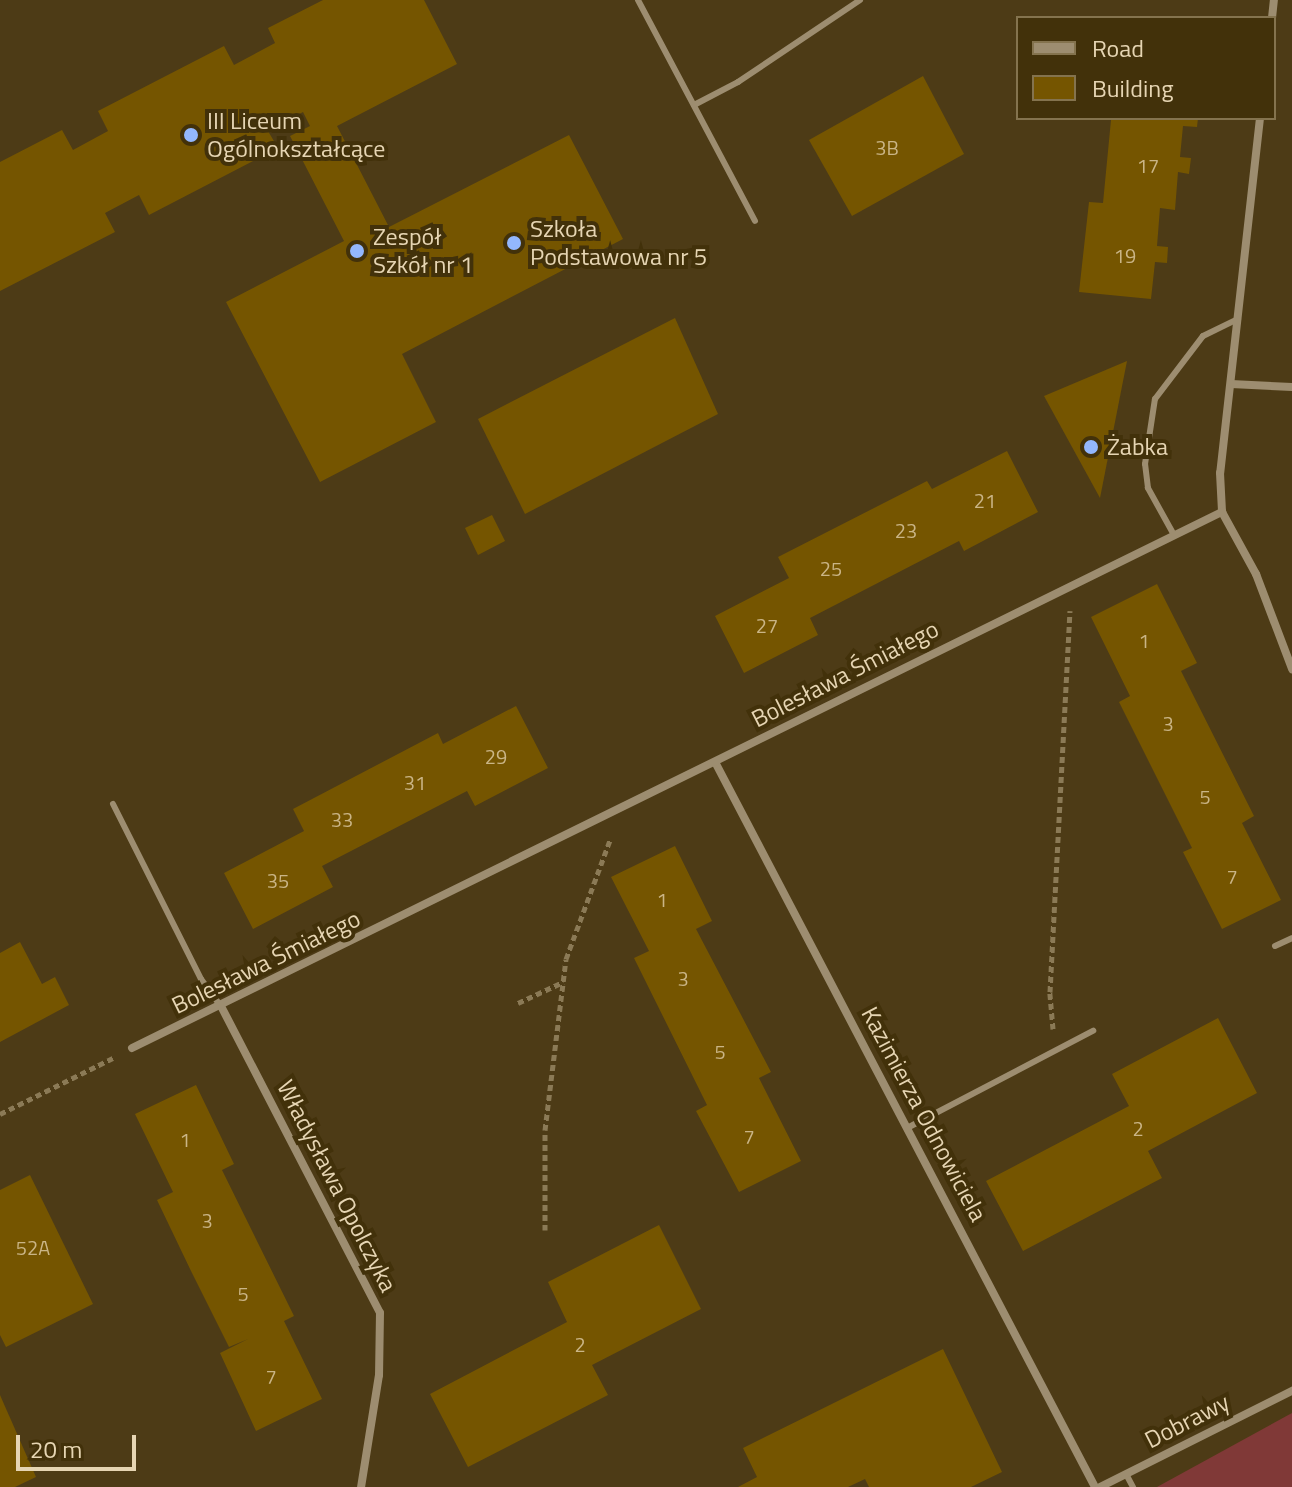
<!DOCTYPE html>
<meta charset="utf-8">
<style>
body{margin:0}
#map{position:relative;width:1292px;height:1487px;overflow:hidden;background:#4d3b16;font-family:"Titillium Web",sans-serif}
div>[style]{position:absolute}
.green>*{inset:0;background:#803937}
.building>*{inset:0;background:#755500}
.path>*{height:5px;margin-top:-2.5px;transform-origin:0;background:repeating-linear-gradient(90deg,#8b7a56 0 6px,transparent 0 10px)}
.service>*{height:6px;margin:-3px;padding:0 3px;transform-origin:3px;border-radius:3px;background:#9d8d70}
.minor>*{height:8px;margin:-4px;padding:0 4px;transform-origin:4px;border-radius:4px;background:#9d8d70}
.dots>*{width:22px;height:22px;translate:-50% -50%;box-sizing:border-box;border:4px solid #42310a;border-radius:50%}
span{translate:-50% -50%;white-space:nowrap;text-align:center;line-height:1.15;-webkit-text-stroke:8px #42310a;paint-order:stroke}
.number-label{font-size:20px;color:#cab586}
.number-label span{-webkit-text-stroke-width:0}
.poi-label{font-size:24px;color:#e6d5b3}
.left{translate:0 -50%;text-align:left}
.street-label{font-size:24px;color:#e6d5b3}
.legend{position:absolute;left:1016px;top:16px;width:260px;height:104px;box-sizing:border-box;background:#42310a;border:2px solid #84734e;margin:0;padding:10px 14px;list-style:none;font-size:24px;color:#e6d5b3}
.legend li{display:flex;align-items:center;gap:16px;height:40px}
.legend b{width:40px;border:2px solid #84734e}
.scale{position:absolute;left:16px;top:1435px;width:120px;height:36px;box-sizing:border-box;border:4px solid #e6d5b3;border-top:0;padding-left:10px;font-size:24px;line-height:28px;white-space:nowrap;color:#e6d5b3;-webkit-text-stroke:6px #42310a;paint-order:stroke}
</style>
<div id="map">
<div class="green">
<div style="clip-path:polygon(1292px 1413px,1292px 1487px,1157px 1487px)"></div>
</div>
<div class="building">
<div style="clip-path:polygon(323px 0,424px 0,457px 64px,337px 126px,389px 227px,569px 135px,623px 239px,402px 354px,436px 422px,320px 482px,226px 302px,344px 241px,290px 136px,310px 126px,303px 112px,268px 131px,278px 148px,149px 215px,139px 195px,105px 213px,115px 232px,0 291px,0 162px,62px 130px,73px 150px,108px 131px,98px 111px,224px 46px,234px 65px,275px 43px,268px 28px)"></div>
<div style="clip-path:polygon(923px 76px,964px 154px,852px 216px,809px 140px)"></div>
<div style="clip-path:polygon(1198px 118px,1197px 127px,1183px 126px,1180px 157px,1191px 158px,1189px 174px,1178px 172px,1175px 210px,1160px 208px,1157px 246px,1168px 247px,1167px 263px,1155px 262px,1151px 299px,1079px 292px,1089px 202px,1103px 203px,1111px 120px)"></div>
<div style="clip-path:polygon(675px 318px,718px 414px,525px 514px,478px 419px)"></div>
<div style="clip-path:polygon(1127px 361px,1100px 498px,1044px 396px)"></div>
<div style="clip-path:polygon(1007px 451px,1038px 512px,964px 551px,959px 541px,810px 618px,818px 635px,744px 673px,715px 616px,789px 578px,778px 557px,927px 481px,932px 489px)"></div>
<div style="clip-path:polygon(492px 515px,505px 541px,478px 555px,465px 528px)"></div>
<div style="clip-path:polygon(1157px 584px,1197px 663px,1181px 671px,1254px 816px,1242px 823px,1281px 900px,1222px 929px,1183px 852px,1192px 848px,1119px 702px,1130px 696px,1091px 617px)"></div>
<div style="clip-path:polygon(516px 706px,548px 768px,475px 806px,467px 791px,322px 866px,333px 887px,253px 929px,224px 873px,304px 831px,293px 809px,438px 733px,443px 744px)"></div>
<div style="clip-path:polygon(675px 846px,712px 921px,696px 929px,771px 1072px,759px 1078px,801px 1161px,739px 1192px,696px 1111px,707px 1105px,634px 958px,649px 951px,611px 877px)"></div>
<div style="clip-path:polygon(20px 942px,42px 984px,55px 977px,69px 1005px,0 1042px,0 953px)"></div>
<div style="clip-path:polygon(1218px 1018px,1257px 1093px,1148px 1151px,1162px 1178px,1023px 1251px,986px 1181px,1129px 1106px,1112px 1074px)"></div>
<div style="clip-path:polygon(196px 1085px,234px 1164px,222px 1170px,294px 1316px,284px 1321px,322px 1399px,256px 1431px,220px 1353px,248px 1339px,229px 1347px,191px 1271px,157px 1200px,173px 1192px,135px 1114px)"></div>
<div style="clip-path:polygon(30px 1175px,93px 1304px,6px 1347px,0 1335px,0 1190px)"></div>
<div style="clip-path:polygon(659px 1225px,701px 1309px,592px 1365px,608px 1395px,468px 1467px,430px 1394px,567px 1322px,548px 1282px)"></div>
<div style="clip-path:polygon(943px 1349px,1002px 1472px,971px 1487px,869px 1487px,865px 1479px,848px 1487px,738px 1487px,757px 1477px,743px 1448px)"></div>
<div style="clip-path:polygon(0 1395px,36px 1477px,15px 1487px,0 1487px)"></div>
</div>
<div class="path">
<div style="left:518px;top:1003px;width:50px;rotate:-25deg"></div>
<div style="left:1053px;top:1029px;width:37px;rotate:-95deg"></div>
<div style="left:1050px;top:992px;width:382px;rotate:-87deg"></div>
<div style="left:0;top:1114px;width:126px;rotate:-26.4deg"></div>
<div style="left:545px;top:1230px;width:100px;rotate:-90deg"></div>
<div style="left:545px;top:1130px;width:172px;rotate:-83deg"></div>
<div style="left:566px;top:959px;width:127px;rotate:-69.7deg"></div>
</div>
<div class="service">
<div style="left:638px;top:0;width:250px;rotate:62.1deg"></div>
<div style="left:694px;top:105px;width:50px;rotate:-27.6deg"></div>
<div style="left:738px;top:82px;width:147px;rotate:-33.9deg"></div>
<div style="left:1174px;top:535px;width:54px;rotate:-119deg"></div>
<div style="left:1148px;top:488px;width:24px;rotate:-97deg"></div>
<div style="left:1145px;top:464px;width:66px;rotate:-81.3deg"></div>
<div style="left:1155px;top:399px;width:79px;rotate:-52.7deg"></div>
<div style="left:1203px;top:336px;width:39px;rotate:-26deg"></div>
<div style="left:113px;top:804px;width:196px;rotate:63.3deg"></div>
<div style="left:201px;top:979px;width:36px;rotate:54deg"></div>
<div style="left:1275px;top:946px;width:19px;rotate:-25deg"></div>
<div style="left:909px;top:1127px;width:208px;rotate:-27.6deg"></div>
<div style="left:1126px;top:1474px;width:15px;rotate:62deg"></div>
</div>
<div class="minor">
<div style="left:1272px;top:18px;width:18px;rotate:-84deg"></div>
<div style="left:1260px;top:118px;width:357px;rotate:96.4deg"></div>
<div style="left:1220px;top:473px;width:39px;rotate:87deg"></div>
<div style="left:1222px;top:512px;width:71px;rotate:61.3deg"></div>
<div style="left:1256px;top:574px;width:102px;rotate:69.2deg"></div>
<div style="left:1231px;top:384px;width:61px;rotate:2.8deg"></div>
<div style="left:715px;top:762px;width:819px;rotate:62.34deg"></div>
<div style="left:222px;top:1008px;width:343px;rotate:62.6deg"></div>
<div style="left:380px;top:1313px;width:62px;rotate:90.9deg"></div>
<div style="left:379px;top:1375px;width:113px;rotate:99.1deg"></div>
<div style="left:132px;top:1048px;width:1215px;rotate:-26.19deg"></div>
<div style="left:1100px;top:1487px;width:215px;rotate:-26.6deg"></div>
</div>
<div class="dots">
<div style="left:191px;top:135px;background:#93b7fd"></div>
<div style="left:514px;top:243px;background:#93b7fd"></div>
<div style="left:357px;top:251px;background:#93b7fd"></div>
<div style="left:1091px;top:447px;background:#93b7fd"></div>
</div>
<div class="number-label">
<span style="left:887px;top:147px">3B</span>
<span style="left:1148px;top:165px">17</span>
<span style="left:1125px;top:255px">19</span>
<span style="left:985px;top:500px">21</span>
<span style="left:906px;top:530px">23</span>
<span style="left:831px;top:568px">25</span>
<span style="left:767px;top:625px">27</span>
<span style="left:1144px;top:640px">1</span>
<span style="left:1168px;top:723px">3</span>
<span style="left:496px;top:756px">29</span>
<span style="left:415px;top:782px">31</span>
<span style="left:1205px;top:796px">5</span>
<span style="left:342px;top:819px">33</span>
<span style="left:1232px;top:876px">7</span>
<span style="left:278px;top:880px">35</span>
<span style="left:662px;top:899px">1</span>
<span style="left:683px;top:978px">3</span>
<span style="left:720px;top:1051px">5</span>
<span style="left:1138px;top:1128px">2</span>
<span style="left:749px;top:1136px">7</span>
<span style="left:185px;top:1139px">1</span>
<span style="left:207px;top:1220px">3</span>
<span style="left:33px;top:1247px">52A</span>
<span style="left:243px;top:1293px">5</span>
<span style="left:580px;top:1344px">2</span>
<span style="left:271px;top:1376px">7</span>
</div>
<div class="poi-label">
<span class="left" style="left:207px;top:135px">III Liceum<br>Ogólnokształcące</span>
<span class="left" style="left:530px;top:243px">Szkoła<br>Podstawowa nr 5</span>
<span class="left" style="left:373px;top:251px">Zespół<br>Szkół nr 1</span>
<span class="left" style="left:1107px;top:447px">Żabka</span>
</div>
<div class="street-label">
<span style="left:845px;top:674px;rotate:-27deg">Bolesława Śmiałego</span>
<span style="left:266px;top:962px;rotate:-26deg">Bolesława Śmiałego</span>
<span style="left:924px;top:1114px;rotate:62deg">Kazimierza Odnowiciela</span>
<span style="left:337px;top:1186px;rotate:63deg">Władysława Opolczyka</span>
<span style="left:1187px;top:1421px;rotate:-27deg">Dobrawy</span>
</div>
<ul class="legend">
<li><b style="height:10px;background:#9d8d70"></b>Road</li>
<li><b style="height:22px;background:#755500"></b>Building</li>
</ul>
<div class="scale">20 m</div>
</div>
